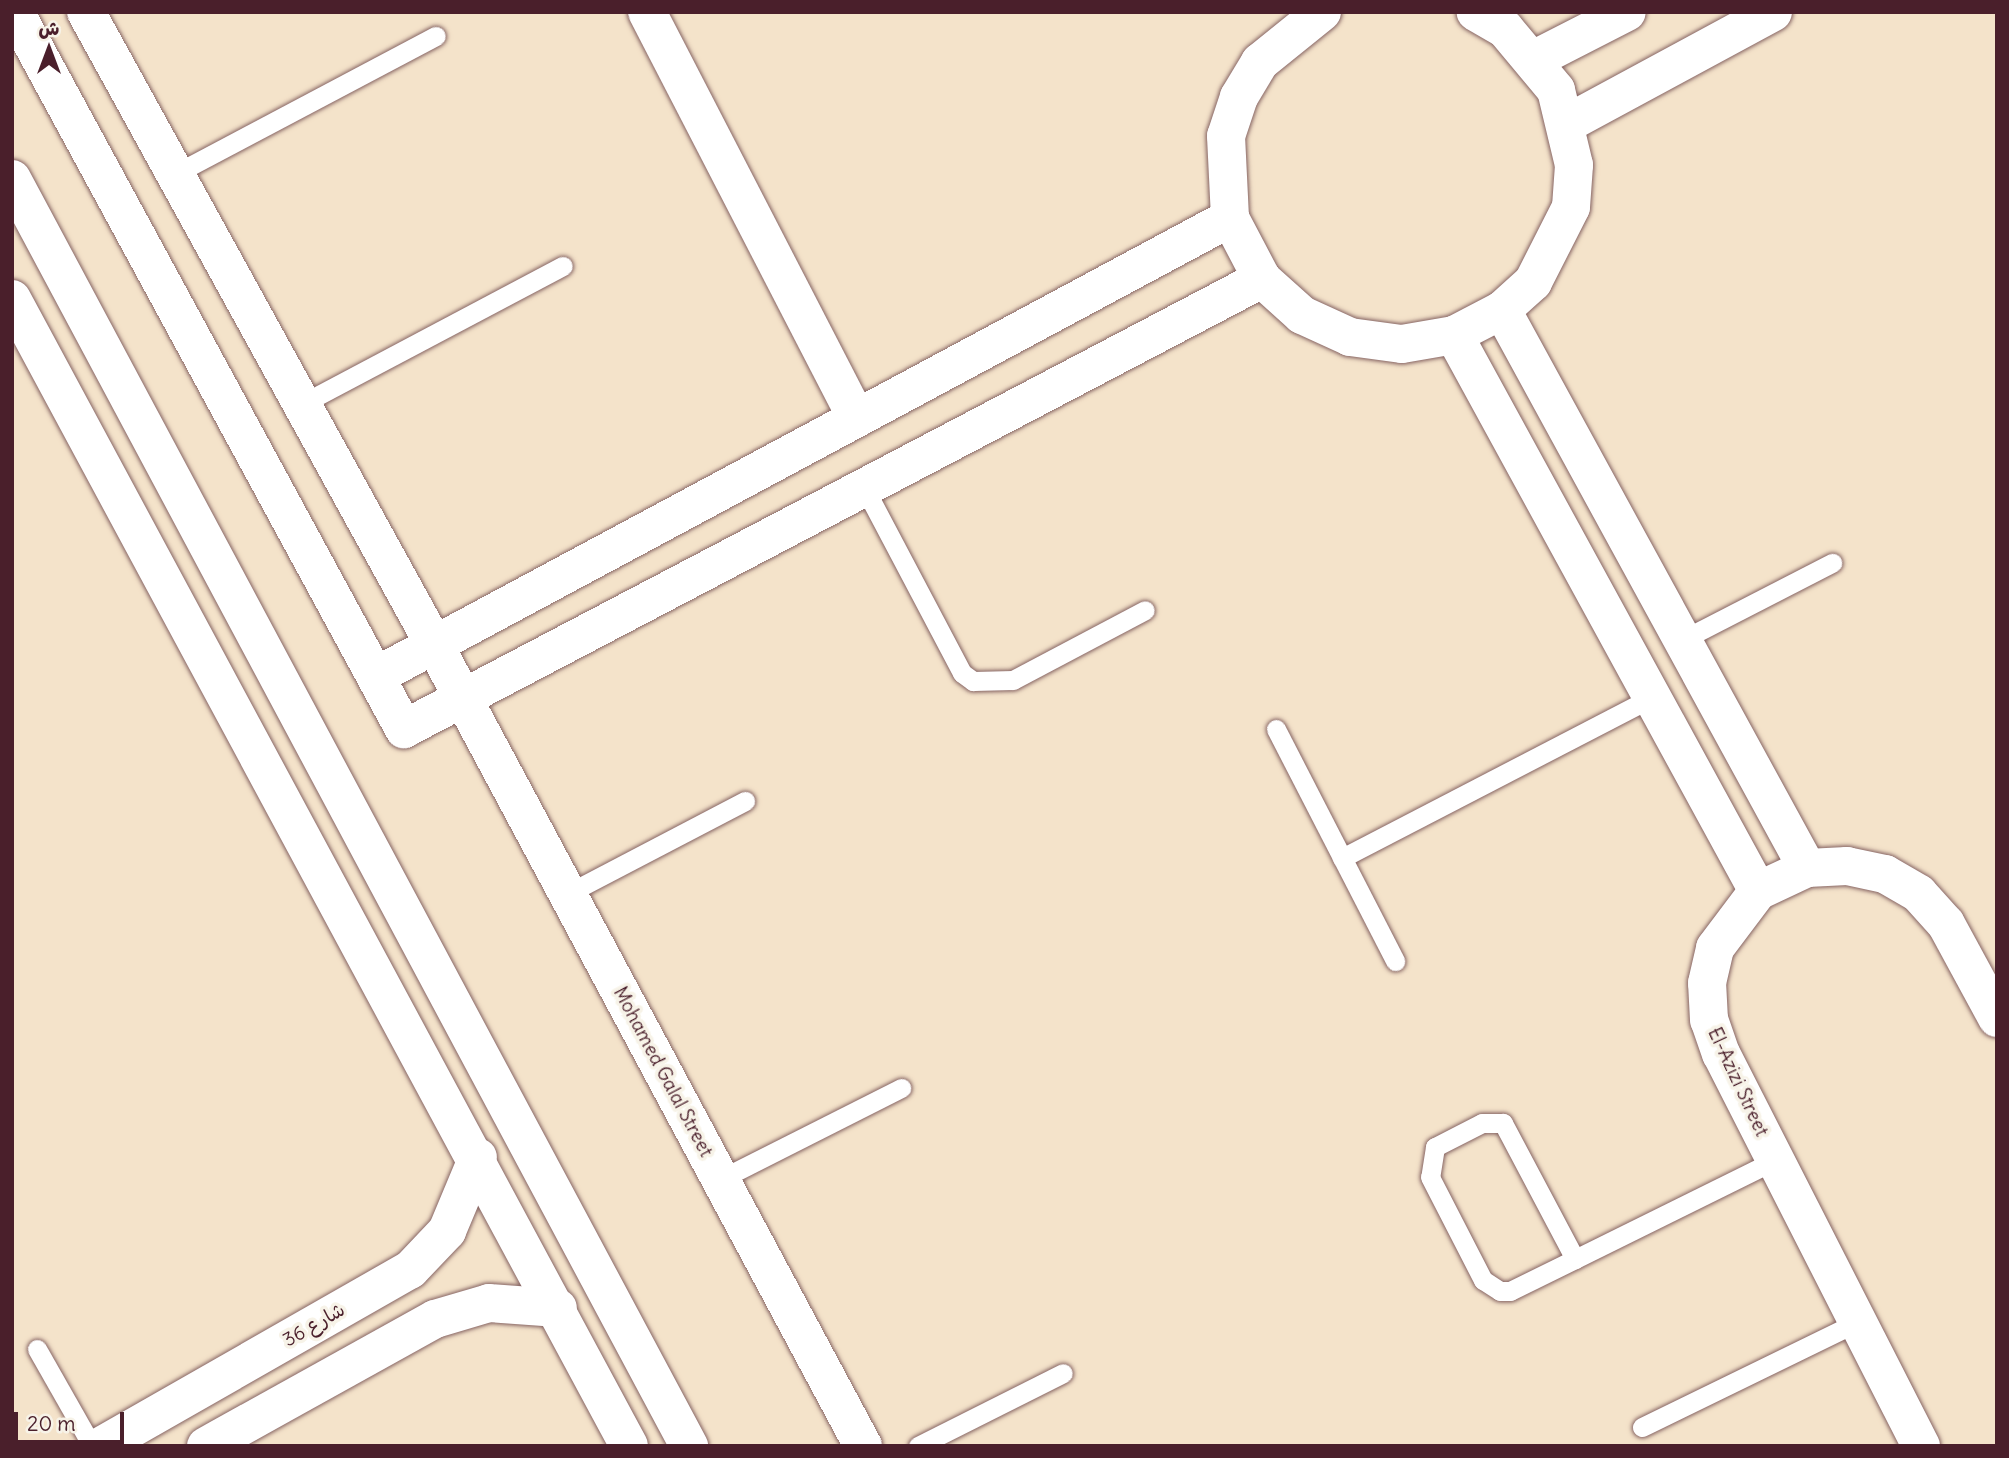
<!DOCTYPE html>
<meta charset="utf-8">
<style>
body{margin:0}
#map{position:relative;width:2009px;height:1458px;overflow:hidden;background:#f4e3ca;font-family:Delius,"Playpen Sans Arabic",sans-serif}
div>[style]{position:absolute}
.roads{filter:drop-shadow(0 0 2px #866463) drop-shadow(0 0 2px #866463)}
.lane>*{height:19px;margin:-9.5px;padding:0 9.5px;transform-origin:9.5px;border-radius:9.5px;background:#fff}
.street>*{height:38px;margin:-19px;padding:0 19px;transform-origin:19px;border-radius:19px;background:#fff}
span{translate:-50% -50%;white-space:nowrap;text-align:center;line-height:1.15;-webkit-text-stroke:7px #f7f3e8;paint-order:stroke}
.street-label{font-size:19px;color:#4a1f2b}
.frame{position:absolute;inset:0;border:14px solid #4a1f2b;pointer-events:none}
.north{position:absolute;left:14px;top:14px;width:70px;height:70px;-webkit-text-stroke:5px #f7f3e8;paint-order:stroke;rotate:0deg;font-size:19px;font-weight:700;line-height:28px;text-align:center;color:#4a1f2b}
.north::after{content:'';display:block;margin:auto;width:24px;height:32px;background:#4a1f2b;clip-path:polygon(50% 0,100% 100%,50% 72%,0 100%)}
.scale{position:absolute;left:14px;top:1412px;width:110px;height:32px;box-sizing:border-box;border:4px solid #4a1f2b;border-top:0;padding-left:9px;font-size:21px;line-height:24px;white-space:nowrap;color:#4a1f2b;-webkit-text-stroke:5px #f7f3e8;paint-order:stroke}
</style>
<div id="map">
<div class="roads">
<div class="lane">
<div style="left:175px;top:174px;width:295px;rotate:-27.9deg"></div>
<div style="left:302px;top:404px;width:295px;rotate:-27.9deg"></div>
<div style="left:864px;top:487px;width:210px;rotate:62.2deg"></div>
<div style="left:962px;top:673px;width:14px;rotate:36deg"></div>
<div style="left:973px;top:681px;width:40px;rotate:-1.4deg"></div>
<div style="left:1013px;top:680px;width:149px;rotate:-27.9deg"></div>
<div style="left:1682px;top:640px;width:169px;rotate:-27.2deg"></div>
<div style="left:1276px;top:729px;width:261px;rotate:62.8deg"></div>
<div style="left:1342px;top:858px;width:349px;rotate:-27.4deg"></div>
<div style="left:567px;top:894px;width:201px;rotate:-27.6deg"></div>
<div style="left:721px;top:1179px;width:202px;rotate:-26.8deg"></div>
<div style="left:1575px;top:1259px;width:154px;rotate:-117.9deg"></div>
<div style="left:1503px;top:1123px;width:21px;rotate:180deg"></div>
<div style="left:1482px;top:1123px;width:53px;rotate:152.9deg"></div>
<div style="left:1435px;top:1147px;width:30px;rotate:99deg"></div>
<div style="left:1430px;top:1177px;width:116px;rotate:62.8deg"></div>
<div style="left:1483px;top:1280px;width:20px;rotate:33deg"></div>
<div style="left:1500px;top:1291px;width:10px"></div>
<div style="left:1510px;top:1291px;width:72px;rotate:-26.2deg"></div>
<div style="left:1575px;top:1259px;width:223px;rotate:-26.3deg"></div>
<div style="left:37px;top:1349px;width:112px;rotate:60.4deg"></div>
<div style="left:1642px;top:1427px;width:239px;rotate:-26deg"></div>
<div style="left:918px;top:1446px;width:162px;rotate:-26.7deg"></div>
</div>
<div class="street">
<div style="left:15px;top:12px;width:816px;rotate:61.52deg"></div>
<div style="left:404px;top:729px;width:969px;rotate:-27.68deg"></div>
<div style="left:86px;top:12px;width:724px;rotate:61.17deg"></div>
<div style="left:435px;top:646px;width:907px;rotate:61.85deg"></div>
<div style="left:647px;top:12px;width:457px;rotate:62.7deg"></div>
<div style="left:1322px;top:12px;width:80px;rotate:141.1deg"></div>
<div style="left:1260px;top:62px;width:41px;rotate:121deg"></div>
<div style="left:1239px;top:97px;width:41px;rotate:108.4deg"></div>
<div style="left:1226px;top:136px;width:82px;rotate:87.2deg"></div>
<div style="left:1230px;top:218px;width:69px;rotate:62.3deg"></div>
<div style="left:1262px;top:279px;width:54px;rotate:42deg"></div>
<div style="left:1302px;top:315px;width:53px;rotate:24.6deg"></div>
<div style="left:1350px;top:337px;width:52px;rotate:7.7deg"></div>
<div style="left:1402px;top:344px;width:53px;rotate:-9.8deg"></div>
<div style="left:1454px;top:335px;width:54px;rotate:-27.5deg"></div>
<div style="left:1502px;top:310px;width:42px;rotate:-42.1deg"></div>
<div style="left:1533px;top:282px;width:84px;rotate:-63.1deg"></div>
<div style="left:1571px;top:207px;width:42px;rotate:-85.9deg"></div>
<div style="left:1574px;top:165px;width:77px;rotate:-103.5deg"></div>
<div style="left:1556px;top:90px;width:80px;rotate:-129.9deg"></div>
<div style="left:1505px;top:29px;width:34px;rotate:-150deg"></div>
<div style="left:1535px;top:59px;width:103px;rotate:-27.1deg"></div>
<div style="left:1568px;top:123px;width:233px;rotate:-28.4deg"></div>
<div style="left:12px;top:179px;width:1437px;rotate:61.88deg"></div>
<div style="left:12px;top:299px;width:1302px;rotate:61.72deg"></div>
<div style="left:1502px;top:310px;width:636px;rotate:61.34deg"></div>
<div style="left:1454px;top:335px;width:634px;rotate:61.33deg"></div>
<div style="left:376px;top:676px;width:969px;rotate:-28.2deg"></div>
<div style="left:101px;top:1446px;width:356px;rotate:-29.7deg"></div>
<div style="left:410px;top:1270px;width:54px;rotate:-46.5deg"></div>
<div style="left:447px;top:1231px;width:80px;rotate:-67.3deg"></div>
<div style="left:206px;top:1446px;width:262px;rotate:-29deg"></div>
<div style="left:435px;top:1319px;width:56px;rotate:-16.5deg"></div>
<div style="left:489px;top:1303px;width:69px;rotate:4.1deg"></div>
<div style="left:1921px;top:1446px;width:440px;rotate:-117deg"></div>
<div style="left:1721px;top:1054px;width:36px;rotate:-109deg"></div>
<div style="left:1709px;top:1020px;width:37px;rotate:-93deg"></div>
<div style="left:1707px;top:983px;width:36px;rotate:-77deg"></div>
<div style="left:1715px;top:948px;width:71px;rotate:-53deg"></div>
<div style="left:1758px;top:891px;width:54px;rotate:-25.1deg"></div>
<div style="left:1807px;top:868px;width:40px;rotate:-2.9deg"></div>
<div style="left:1847px;top:866px;width:39px;rotate:12deg"></div>
<div style="left:1885px;top:874px;width:39px;rotate:30deg"></div>
<div style="left:1919px;top:894px;width:40px;rotate:48deg"></div>
<div style="left:1946px;top:924px;width:107px;rotate:61.5deg"></div>
</div>
</div>
<div class="street-label">
<span style="left:663px;top:1072px;rotate:62deg">Mohamed Galal Street</span>
<span style="left:1738px;top:1082px;rotate:65deg">El-Azizi Street</span>
<span style="left:314px;top:1325px;rotate:-30deg">شارع 36</span>
</div>
<div class="frame"></div>
<div class="north">ش</div>
<div class="scale">20 m</div>
</div>
